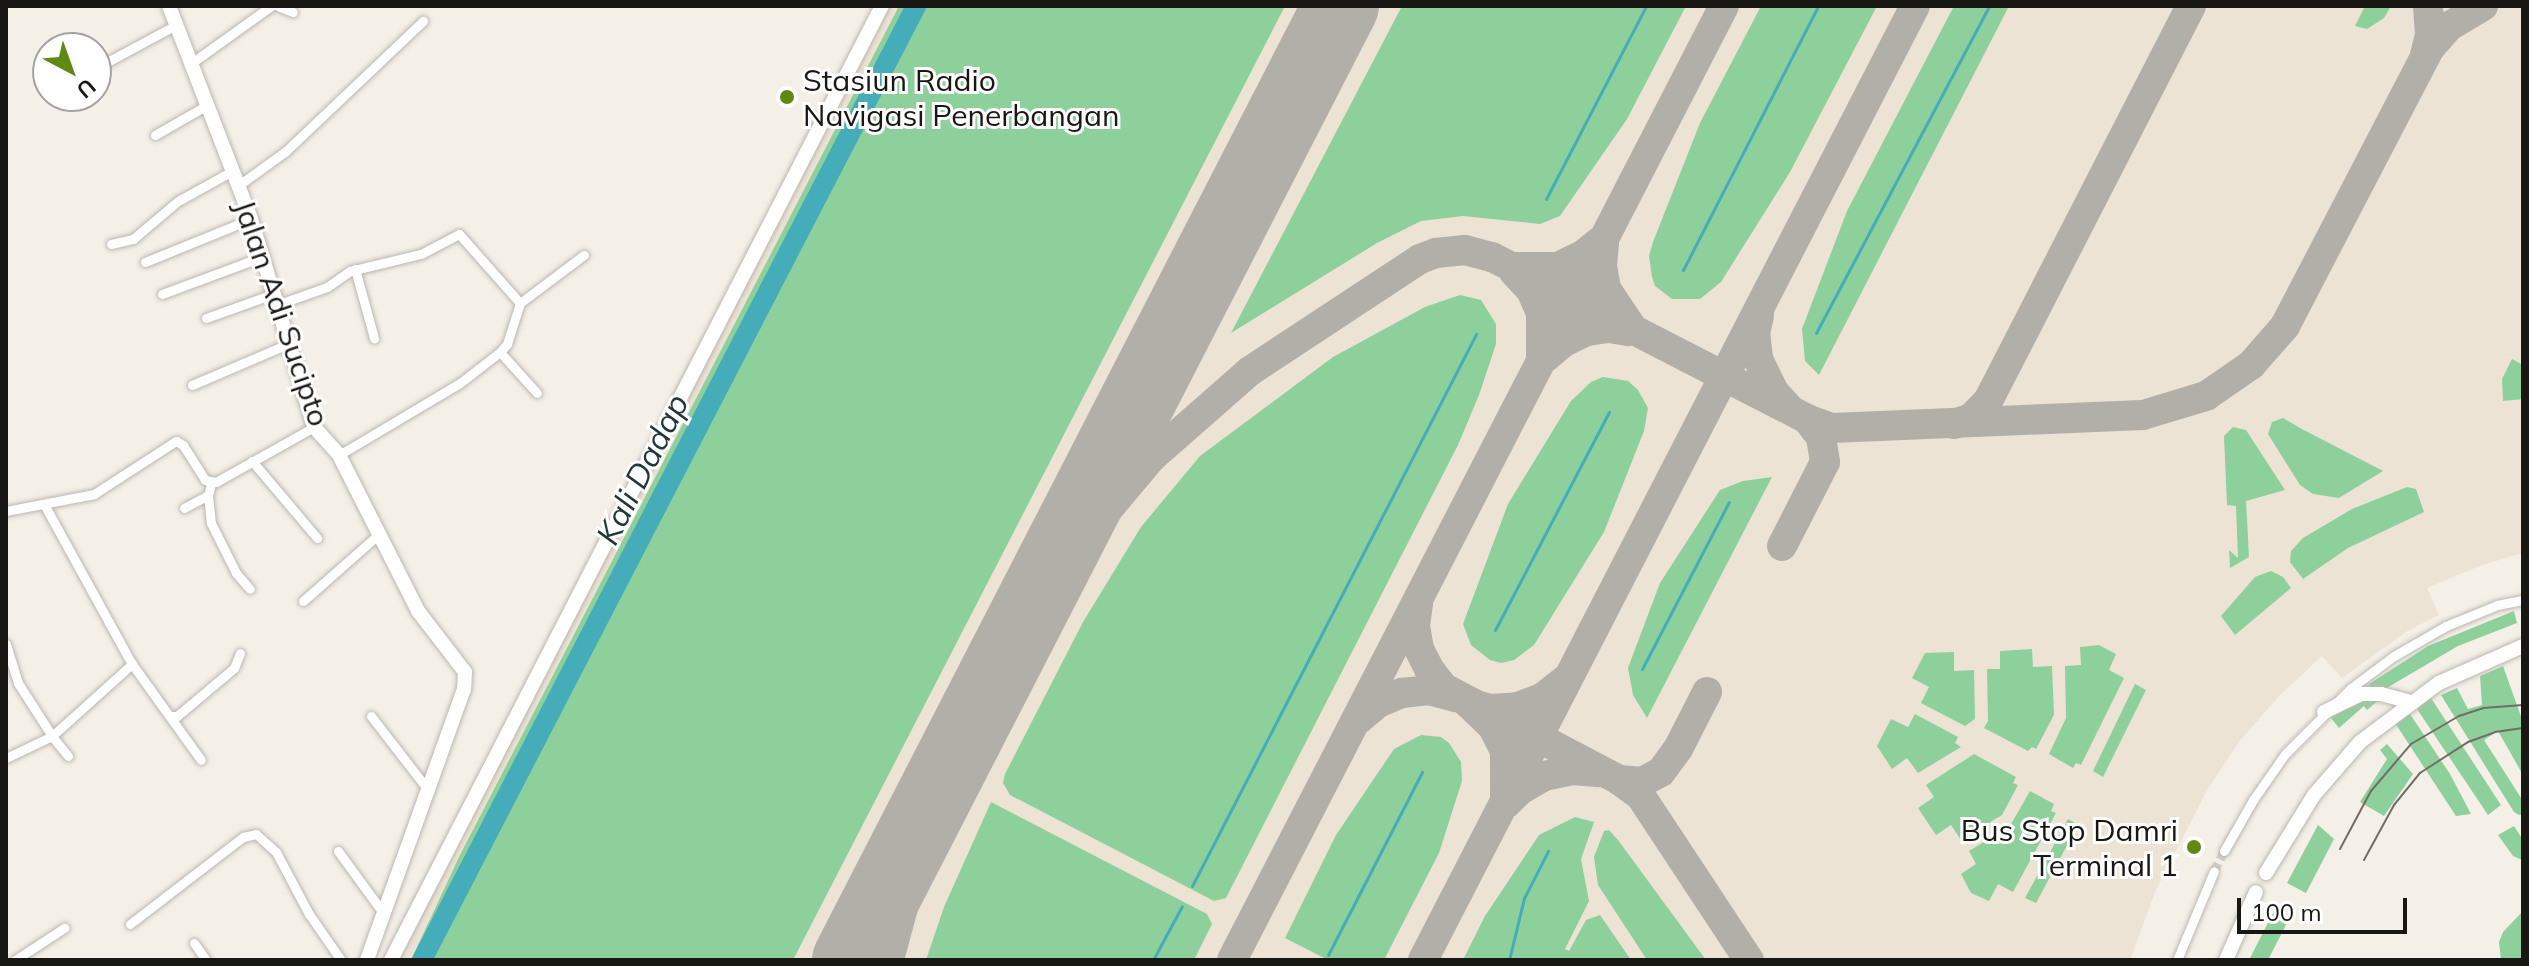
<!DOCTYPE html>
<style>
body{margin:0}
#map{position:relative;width:2529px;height:966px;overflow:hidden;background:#f4efe7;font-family:Mulish,sans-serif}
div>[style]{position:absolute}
.built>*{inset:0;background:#ece3d4}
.green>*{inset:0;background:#8dd09b}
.stream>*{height:3px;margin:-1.5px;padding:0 1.5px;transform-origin:1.5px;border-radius:1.5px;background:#45acba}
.river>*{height:20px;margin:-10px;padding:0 10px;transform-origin:10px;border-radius:10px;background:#45acba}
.taxiway>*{height:30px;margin:-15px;padding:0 15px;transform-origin:15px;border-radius:15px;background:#b2aea8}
.runway>*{height:76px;margin:-38px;padding:0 38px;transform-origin:38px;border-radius:38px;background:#b2aea8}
.street-tunnel>*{height:9px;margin-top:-4.5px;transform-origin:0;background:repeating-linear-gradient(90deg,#d3cfc7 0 9px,transparent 0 13.5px)}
.roads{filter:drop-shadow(0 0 2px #bcb7b0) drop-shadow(0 0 2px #bcb7b0)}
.street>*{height:9px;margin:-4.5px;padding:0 4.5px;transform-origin:4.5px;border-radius:4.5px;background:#fff}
.secondary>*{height:14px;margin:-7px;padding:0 7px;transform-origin:7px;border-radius:7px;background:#fff}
.tram>*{height:2px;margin:-1px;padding:0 1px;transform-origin:1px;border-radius:1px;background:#706d68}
.dots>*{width:22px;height:22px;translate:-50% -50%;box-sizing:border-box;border:4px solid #fff;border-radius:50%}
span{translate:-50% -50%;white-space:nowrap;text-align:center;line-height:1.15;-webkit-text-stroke:6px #fff;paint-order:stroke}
.poi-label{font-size:30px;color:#181714}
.left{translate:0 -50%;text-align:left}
.right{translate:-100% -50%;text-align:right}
.street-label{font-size:30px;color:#181714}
.water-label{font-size:32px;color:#20383b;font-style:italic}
.frame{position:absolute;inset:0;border:8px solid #181714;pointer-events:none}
.north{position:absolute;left:32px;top:32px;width:80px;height:80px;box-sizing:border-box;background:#fff;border:2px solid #a3a2a1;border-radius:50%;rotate:139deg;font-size:22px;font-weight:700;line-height:32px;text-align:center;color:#181714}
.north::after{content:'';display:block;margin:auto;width:28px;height:36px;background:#608914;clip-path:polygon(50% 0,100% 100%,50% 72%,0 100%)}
.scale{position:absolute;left:2237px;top:898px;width:170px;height:36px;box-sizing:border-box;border:4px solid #181714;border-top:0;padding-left:10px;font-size:24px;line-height:28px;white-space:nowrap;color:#181714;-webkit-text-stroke:6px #fff;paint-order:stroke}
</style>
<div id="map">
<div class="built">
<div style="clip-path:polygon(888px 6px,2523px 6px,2523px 553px,2482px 565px,2427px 588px,2439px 615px,2409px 630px,2342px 678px,2322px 656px,2279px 696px,2239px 742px,2206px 792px,2155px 892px,2130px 960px,398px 960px)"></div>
</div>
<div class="green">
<div style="clip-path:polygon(899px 6px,1285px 6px,793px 960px,411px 960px,460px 855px)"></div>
<div style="clip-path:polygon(1402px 6px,1686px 6px,1627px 119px,1560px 216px,1540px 224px,1463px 216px,1421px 221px,1377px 243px,1231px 333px)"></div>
<div style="clip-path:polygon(1761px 6px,1877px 6px,1790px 172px,1721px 282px,1700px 299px,1672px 299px,1655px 286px,1652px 277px,1649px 256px,1653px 242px,1700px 123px)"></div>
<div style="clip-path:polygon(1954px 6px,2009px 6px,1819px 375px,1805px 361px,1802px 329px,1847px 211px)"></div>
<div style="clip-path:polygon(2365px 6px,2391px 6px,2384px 18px,2367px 29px,2355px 26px)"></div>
<div style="clip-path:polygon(1460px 295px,1481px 300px,1496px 324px,1496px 344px,1479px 395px,1458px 445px,1226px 898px,1214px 901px,1010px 795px,1003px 783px,1005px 774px,1083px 622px,1141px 527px,1200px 456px,1333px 357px,1425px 307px)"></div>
<div style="clip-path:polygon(2512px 359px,2523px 365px,2523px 399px,2503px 401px,2502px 379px)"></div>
<div style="clip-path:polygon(1603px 377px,1628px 381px,1638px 390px,1648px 408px,1644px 431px,1604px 532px,1534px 645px,1514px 660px,1501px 663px,1490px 660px,1471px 645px,1463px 624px,1508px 504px,1571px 401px,1591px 382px)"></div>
<div style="clip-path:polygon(2283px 418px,2300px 428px,2383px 471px,2339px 498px,2313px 494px,2300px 485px,2268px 434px,2272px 422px)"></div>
<div style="clip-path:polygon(2233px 427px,2246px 430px,2285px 490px,2246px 501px,2249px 557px,2230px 568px,2229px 550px,2238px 558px,2236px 506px,2227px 505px,2224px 436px)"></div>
<div style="clip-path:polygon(1772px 477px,1647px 718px,1633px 695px,1628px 668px,1660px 583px,1720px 490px,1743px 481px)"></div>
<div style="clip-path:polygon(2407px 487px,2416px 489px,2424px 512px,2348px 548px,2303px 579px,2290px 562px,2291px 551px,2303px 538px,2352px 509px)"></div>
<div style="clip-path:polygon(2271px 571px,2283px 577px,2291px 588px,2235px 635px,2221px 616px,2255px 577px)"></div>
<div style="clip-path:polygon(2514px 611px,2517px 623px,2458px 646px,2385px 689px,2370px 687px,2369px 684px,2428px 646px)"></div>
<div style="clip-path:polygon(2099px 645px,2116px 654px,2109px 670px,2124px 678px,2081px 765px,2076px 763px,2073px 768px,2049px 754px,2066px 718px,2065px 666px,2081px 665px,2080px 647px)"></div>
<div style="clip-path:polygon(2032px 649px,2033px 667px,2052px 666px,2054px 715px,2036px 749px,2032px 747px,2028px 751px,1984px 728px,1988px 721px,1987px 669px,2000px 669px,2000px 651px)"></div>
<div style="clip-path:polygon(1954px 652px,1954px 671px,1974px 670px,1975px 719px,1965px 726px,1921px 703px,1929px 687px,1912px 678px,1925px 653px)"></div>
<div style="clip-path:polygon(2503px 666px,2523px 722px,2523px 775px,2498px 731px,2484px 740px,2523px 801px,2523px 814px,2519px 815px,2514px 812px,2441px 695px,2457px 688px,2468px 709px,2482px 705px,2480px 676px)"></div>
<div style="clip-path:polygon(2135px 684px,2146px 690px,2103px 777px,2093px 771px)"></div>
<div style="clip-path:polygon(2431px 698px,2501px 805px,2488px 815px,2417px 709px)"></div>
<div style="clip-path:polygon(2360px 699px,2380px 699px,2367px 710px,2364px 706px,2339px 728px,2331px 718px)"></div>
<div style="clip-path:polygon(1915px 714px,1958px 737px,1955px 743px,1961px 747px,1918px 773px,1907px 758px,1892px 769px,1877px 746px,1891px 719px,1908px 727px)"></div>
<div style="clip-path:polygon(2410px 714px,2450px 774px,2471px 814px,2456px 816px,2395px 723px)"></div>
<div style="clip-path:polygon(1421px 735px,1441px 737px,1449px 743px,1461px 762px,1462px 781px,1439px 853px,1384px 960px,1328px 960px,1285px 938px,1336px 835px,1394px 749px)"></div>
<div style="clip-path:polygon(2387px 744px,2413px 774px,2384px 816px,2360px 802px,2387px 759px,2380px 750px)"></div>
<div style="clip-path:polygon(1974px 754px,2016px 777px,2013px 783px,2018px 785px,2002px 815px,1961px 840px,1951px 825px,1936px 835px,1918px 808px,1934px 797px,1926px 785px)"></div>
<div style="clip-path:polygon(2030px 791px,2054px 804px,2051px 811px,2056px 813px,2013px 892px,1998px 884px,1989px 901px,1971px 893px,1961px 874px,1976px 864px,1969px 851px,2010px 826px)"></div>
<div style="clip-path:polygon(991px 802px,1207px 914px,1212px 924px,1194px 960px,926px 960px,944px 907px)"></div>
<div style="clip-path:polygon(1575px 817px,1594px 822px,1581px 859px,1589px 901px,1565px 949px,1569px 951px,1586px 920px,1600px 915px,1631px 960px,1463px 960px,1485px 916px,1539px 835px)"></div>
<div style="clip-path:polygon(2068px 819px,2078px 825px,2036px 903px,2025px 898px)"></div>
<div style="clip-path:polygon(2318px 825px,2334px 839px,2306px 893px,2287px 883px)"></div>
<div style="clip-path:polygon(2514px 826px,2523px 840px,2522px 860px,2513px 856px,2498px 835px)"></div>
<div style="clip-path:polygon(1609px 830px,1618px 840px,1706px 960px,1647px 960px,1598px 885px,1594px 857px,1604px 831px)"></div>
<div style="clip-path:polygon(2523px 911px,2523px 960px,2501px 960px,2499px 942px,2503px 932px)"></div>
<div style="clip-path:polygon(2273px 913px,2288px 921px,2268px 960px,2249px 960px)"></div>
</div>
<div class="stream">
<div style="left:1546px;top:199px;width:217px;rotate:-62.6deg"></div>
<div style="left:1683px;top:270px;width:297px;rotate:-62.9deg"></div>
<div style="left:1816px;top:333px;width:370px;rotate:-62.1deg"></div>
<div style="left:1495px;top:630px;width:246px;rotate:-62.4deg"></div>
<div style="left:1642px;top:669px;width:188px;rotate:-62.5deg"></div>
<div style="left:1192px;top:886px;width:621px;rotate:-62.77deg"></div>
<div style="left:1328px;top:955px;width:206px;rotate:-62.8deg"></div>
<div style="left:1153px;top:960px;width:61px;rotate:-61.8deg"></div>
<div style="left:1509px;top:960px;width:64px;rotate:-76.4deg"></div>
<div style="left:1524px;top:898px;width:53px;rotate:-62.9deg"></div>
</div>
<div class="river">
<div style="left:422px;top:960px;width:1074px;rotate:-62.62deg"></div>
</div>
<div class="taxiway">
<div style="left:1319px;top:50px;width:51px;rotate:-59.4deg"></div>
<div style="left:2425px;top:55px;width:21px;rotate:-76deg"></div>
<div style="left:2430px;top:35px;width:29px;rotate:-94deg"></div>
<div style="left:1604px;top:243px;width:23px;rotate:95deg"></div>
<div style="left:1602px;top:266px;width:23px;rotate:80deg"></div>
<div style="left:1606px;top:289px;width:45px;rotate:56deg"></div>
<div style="left:1517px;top:267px;width:41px"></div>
<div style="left:1558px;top:267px;width:28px;rotate:-26deg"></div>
<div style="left:1583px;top:255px;width:22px;rotate:-39deg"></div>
<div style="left:1514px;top:272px;width:25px;rotate:47deg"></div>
<div style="left:1531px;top:290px;width:25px;rotate:67deg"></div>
<div style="left:1541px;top:313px;width:42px;rotate:90deg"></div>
<div style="left:1759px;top:316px;width:17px;rotate:103deg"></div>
<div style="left:1755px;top:333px;width:26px;rotate:83deg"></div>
<div style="left:1758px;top:359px;width:37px;rotate:64deg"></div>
<div style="left:1774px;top:392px;width:19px;rotate:47deg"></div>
<div style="left:1546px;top:357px;width:23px;rotate:-40deg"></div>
<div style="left:1564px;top:342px;width:25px;rotate:-26deg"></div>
<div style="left:1587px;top:331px;width:22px;rotate:-8deg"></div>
<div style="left:1609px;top:328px;width:20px;rotate:9deg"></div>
<div style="left:1954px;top:424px;width:18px;rotate:-19deg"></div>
<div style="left:1971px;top:418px;width:24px;rotate:-45deg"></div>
<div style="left:1988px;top:401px;width:444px;rotate:-62.8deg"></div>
<div style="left:1782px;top:546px;width:94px;rotate:-62.9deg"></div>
<div style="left:1825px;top:462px;width:25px;rotate:-99deg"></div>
<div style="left:1821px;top:437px;width:23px;rotate:-128deg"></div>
<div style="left:1418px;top:604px;width:22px;rotate:98deg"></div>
<div style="left:1415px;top:626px;width:23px;rotate:80deg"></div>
<div style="left:1419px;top:649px;width:22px;rotate:63deg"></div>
<div style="left:1429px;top:669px;width:24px;rotate:52deg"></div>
<div style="left:1444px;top:688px;width:198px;rotate:27.7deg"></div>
<div style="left:1619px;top:780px;width:26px;rotate:36deg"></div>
<div style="left:1640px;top:795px;width:198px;rotate:56.6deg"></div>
<div style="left:996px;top:675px;width:160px;rotate:-57.5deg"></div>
<div style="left:1082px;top:540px;width:109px;rotate:-49.9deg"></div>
<div style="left:1152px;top:457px;width:130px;rotate:-41.3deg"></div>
<div style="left:1250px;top:371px;width:204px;rotate:-33.4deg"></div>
<div style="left:1420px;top:259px;width:17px;rotate:-21deg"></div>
<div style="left:1436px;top:253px;width:29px;rotate:-6deg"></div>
<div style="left:1465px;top:250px;width:28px;rotate:15deg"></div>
<div style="left:1492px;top:257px;width:354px;rotate:27.2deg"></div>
<div style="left:1807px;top:419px;width:27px;rotate:20deg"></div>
<div style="left:1832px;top:428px;width:311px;rotate:-2.4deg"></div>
<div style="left:2143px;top:415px;width:66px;rotate:-16.8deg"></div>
<div style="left:2206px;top:396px;width:55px;rotate:-34.6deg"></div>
<div style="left:2251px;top:365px;width:52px;rotate:-48.9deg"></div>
<div style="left:2285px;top:326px;width:314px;rotate:-62.5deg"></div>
<div style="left:2430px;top:48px;width:28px;rotate:-49deg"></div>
<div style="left:2448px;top:27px;width:41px;rotate:-31deg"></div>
<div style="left:1359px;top:719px;width:25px;rotate:-40deg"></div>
<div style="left:1378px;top:703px;width:26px;rotate:-23deg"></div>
<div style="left:1402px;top:693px;width:27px;rotate:-6deg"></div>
<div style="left:1429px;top:690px;width:28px;rotate:15deg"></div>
<div style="left:1619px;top:780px;width:23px;rotate:5deg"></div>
<div style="left:1642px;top:782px;width:21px;rotate:-28deg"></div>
<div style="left:1661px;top:772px;width:29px;rotate:-54deg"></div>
<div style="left:1678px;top:749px;width:64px;rotate:-63deg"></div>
<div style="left:1505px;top:794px;width:43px;rotate:-90deg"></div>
<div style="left:1505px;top:751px;width:27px;rotate:-117deg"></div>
<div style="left:1493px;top:727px;width:35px;rotate:-136deg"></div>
<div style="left:1468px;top:703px;width:24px;rotate:15deg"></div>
<div style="left:1491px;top:709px;width:27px;rotate:-4deg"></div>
<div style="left:1518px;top:707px;width:26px;rotate:-21deg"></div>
<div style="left:1542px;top:698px;width:29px;rotate:-38deg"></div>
<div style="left:1507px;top:803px;width:18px;rotate:-45deg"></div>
<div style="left:1520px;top:790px;width:28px;rotate:-30deg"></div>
<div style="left:1544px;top:776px;width:29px;rotate:-12deg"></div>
<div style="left:1572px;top:770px;width:25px;rotate:5deg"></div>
<div style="left:889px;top:960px;width:113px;rotate:-75.1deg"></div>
<div style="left:918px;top:851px;width:85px;rotate:-69.4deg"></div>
<div style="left:1232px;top:960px;width:1073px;rotate:-62.72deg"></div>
<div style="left:1423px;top:960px;width:1073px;rotate:-62.72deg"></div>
</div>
<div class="runway">
<div style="left:850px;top:960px;width:1073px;rotate:-62.77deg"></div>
</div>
<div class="street-tunnel">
<div style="left:2214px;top:871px;width:22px;rotate:-63deg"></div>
</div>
<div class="roads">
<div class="street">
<div style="left:278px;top:6px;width:16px;rotate:22deg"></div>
<div style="left:193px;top:62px;width:96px;rotate:-35.7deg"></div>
<div style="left:96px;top:68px;width:91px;rotate:-28.3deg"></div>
<div style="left:155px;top:135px;width:62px;rotate:-29.9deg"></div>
<div style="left:239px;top:185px;width:58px;rotate:-35.9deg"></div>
<div style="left:286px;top:151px;width:189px;rotate:-43.5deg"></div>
<div style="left:111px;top:244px;width:23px;rotate:-13deg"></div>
<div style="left:133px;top:239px;width:59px;rotate:-40.2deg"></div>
<div style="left:178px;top:201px;width:64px;rotate:-29deg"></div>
<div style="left:145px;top:262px;width:114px;rotate:-22.1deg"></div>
<div style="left:355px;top:269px;width:72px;rotate:74.6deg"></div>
<div style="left:162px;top:294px;width:109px;rotate:-20.4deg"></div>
<div style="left:520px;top:303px;width:80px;rotate:-36.9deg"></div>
<div style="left:279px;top:304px;width:51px;rotate:-19.5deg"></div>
<div style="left:327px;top:287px;width:28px;rotate:-35deg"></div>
<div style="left:350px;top:271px;width:73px;rotate:-13.5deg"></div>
<div style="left:421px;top:254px;width:43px;rotate:-27.8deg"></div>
<div style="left:459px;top:234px;width:92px;rotate:48.5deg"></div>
<div style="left:206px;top:318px;width:74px;rotate:-19.7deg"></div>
<div style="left:500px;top:352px;width:55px;rotate:47.9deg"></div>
<div style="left:192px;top:385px;width:107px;rotate:-23.2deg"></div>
<div style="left:339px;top:455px;width:141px;rotate:-30.8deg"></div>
<div style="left:460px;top:383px;width:51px;rotate:-37.8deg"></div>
<div style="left:500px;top:352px;width:11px;rotate:-49deg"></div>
<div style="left:507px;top:344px;width:43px;rotate:-72.4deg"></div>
<div style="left:252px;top:461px;width:101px;rotate:49.8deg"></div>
<div style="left:211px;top:484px;width:11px;rotate:105deg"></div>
<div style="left:208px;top:495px;width:28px;rotate:84deg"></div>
<div style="left:211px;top:523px;width:56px;rotate:63.4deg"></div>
<div style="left:236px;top:573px;width:21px;rotate:49deg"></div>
<div style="left:45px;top:506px;width:180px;rotate:61.2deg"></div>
<div style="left:132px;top:664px;width:118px;rotate:54.3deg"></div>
<div style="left:184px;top:508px;width:27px;rotate:-28deg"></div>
<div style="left:6px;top:511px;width:90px;rotate:-10.9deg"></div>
<div style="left:94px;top:494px;width:98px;rotate:-32.9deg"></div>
<div style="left:176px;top:441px;width:8px;rotate:30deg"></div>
<div style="left:183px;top:445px;width:41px;rotate:57.8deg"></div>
<div style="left:205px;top:480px;width:11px;rotate:10deg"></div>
<div style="left:216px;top:482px;width:112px;rotate:-29.3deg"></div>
<div style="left:303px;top:601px;width:103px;rotate:-41.4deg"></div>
<div style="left:6px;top:644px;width:41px;rotate:72.9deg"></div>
<div style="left:18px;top:683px;width:63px;rotate:57.3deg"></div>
<div style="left:52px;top:736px;width:51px;rotate:154.4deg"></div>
<div style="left:170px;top:716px;width:7px"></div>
<div style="left:177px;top:716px;width:75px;rotate:-40.1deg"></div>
<div style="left:234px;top:668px;width:16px;rotate:-68deg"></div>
<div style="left:371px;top:716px;width:95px;rotate:52.3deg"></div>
<div style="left:68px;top:756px;width:26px;rotate:-129deg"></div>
<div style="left:52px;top:736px;width:108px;rotate:-42deg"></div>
<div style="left:338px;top:851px;width:78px;rotate:53.9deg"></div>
<div style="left:2224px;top:851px;width:59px;rotate:-60.4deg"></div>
<div style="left:2253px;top:800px;width:56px;rotate:-55.2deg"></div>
<div style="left:2285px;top:754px;width:93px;rotate:-45deg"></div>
<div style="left:2351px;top:688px;width:54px;rotate:-36.7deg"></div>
<div style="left:2394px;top:656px;width:60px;rotate:-30deg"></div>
<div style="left:2446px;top:626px;width:55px;rotate:-22.4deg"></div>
<div style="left:2497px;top:605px;width:26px;rotate:-11deg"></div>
<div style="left:130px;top:924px;width:143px;rotate:-37.6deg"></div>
<div style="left:243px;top:837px;width:13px;rotate:-13deg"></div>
<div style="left:256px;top:834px;width:27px;rotate:42deg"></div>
<div style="left:276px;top:852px;width:70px;rotate:62deg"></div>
<div style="left:309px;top:914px;width:56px;rotate:55.2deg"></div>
<div style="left:194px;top:943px;width:21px;rotate:55deg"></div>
<div style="left:15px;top:960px;width:59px;rotate:-33.1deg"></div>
<div style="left:2177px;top:960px;width:96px;rotate:-67.4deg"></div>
</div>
<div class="secondary">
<div style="left:169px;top:6px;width:228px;rotate:68.9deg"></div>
<div style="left:251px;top:219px;width:217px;rotate:73.1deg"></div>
<div style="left:314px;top:427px;width:38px;rotate:48deg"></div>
<div style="left:339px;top:455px;width:175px;rotate:63.1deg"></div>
<div style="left:418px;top:611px;width:77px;rotate:52.4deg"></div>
<div style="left:465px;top:672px;width:17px;rotate:93deg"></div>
<div style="left:464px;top:689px;width:288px;rotate:109.7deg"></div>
<div style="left:2324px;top:712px;width:41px;rotate:-25.9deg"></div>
<div style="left:2361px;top:694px;width:20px"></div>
<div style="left:2381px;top:694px;width:30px;rotate:15deg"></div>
<div style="left:2266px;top:873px;width:92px;rotate:-58.4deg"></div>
<div style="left:2314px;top:795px;width:70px;rotate:-49deg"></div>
<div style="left:2360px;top:742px;width:99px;rotate:-36.8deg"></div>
<div style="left:2439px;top:683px;width:92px;rotate:-23.8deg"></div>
<div style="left:391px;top:960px;width:1073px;rotate:-62.77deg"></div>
<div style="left:2226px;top:960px;width:74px;rotate:-66.2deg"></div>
</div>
</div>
<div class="tram">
<div style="left:2340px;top:849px;width:66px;rotate:-61.9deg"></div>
<div style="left:2371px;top:791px;width:62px;rotate:-49.6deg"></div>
<div style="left:2411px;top:744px;width:56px;rotate:-30.3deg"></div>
<div style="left:2459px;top:716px;width:25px;rotate:-18deg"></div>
<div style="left:2483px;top:708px;width:40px;rotate:-4.3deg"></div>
<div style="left:2364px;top:860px;width:63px;rotate:-61.4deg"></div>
<div style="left:2394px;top:805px;width:41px;rotate:-50.9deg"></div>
<div style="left:2420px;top:773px;width:57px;rotate:-32.9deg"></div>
<div style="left:2468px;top:742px;width:29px;rotate:-20deg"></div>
<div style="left:2495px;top:732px;width:28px;rotate:-8deg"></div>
</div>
<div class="dots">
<div style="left:787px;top:97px;background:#608914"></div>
<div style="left:2194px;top:847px;background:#608914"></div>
</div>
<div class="poi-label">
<span class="left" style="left:803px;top:97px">Stasiun Radio<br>Navigasi Penerbangan</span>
<span class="right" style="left:2178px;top:847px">Bus Stop Damri<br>Terminal 1</span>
</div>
<div class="street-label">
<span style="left:282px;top:313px;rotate:71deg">Jalan Adi Sucipto</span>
</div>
<div class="water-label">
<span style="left:642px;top:469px;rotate:-63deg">Kali Dadap</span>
</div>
<div class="frame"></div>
<div class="north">U</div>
<div class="scale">100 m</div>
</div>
